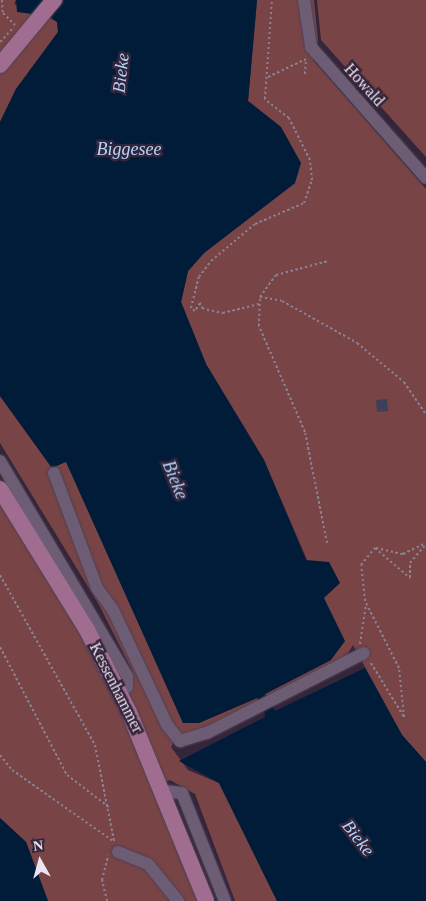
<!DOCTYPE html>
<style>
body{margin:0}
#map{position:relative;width:426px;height:901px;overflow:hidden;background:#34253b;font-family:"Times New Roman",serif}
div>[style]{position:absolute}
.green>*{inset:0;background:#784446}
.water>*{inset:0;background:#001c38}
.building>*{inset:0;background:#3e3f58}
.path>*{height:2px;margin-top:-1px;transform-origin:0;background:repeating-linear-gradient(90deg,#8c8093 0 2.5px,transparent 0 5px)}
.roads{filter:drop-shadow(0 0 1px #4d4154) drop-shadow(0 0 1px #4d4154)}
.minor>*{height:12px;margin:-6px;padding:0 6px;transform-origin:6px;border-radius:6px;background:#6c5c74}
.major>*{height:16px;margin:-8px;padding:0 8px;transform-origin:8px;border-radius:8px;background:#a06d90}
span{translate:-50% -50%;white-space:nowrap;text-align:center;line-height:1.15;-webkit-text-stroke:5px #34253b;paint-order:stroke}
.street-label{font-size:16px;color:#ede4f3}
.water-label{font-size:18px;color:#b1d6fd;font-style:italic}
.north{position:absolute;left:15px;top:836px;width:50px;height:50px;-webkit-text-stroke:4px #34253b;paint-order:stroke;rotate:353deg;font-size:14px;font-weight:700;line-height:20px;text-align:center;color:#ede4f3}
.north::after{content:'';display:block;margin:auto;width:18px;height:22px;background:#ede4f3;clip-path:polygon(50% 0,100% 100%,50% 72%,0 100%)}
</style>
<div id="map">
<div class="green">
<div style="clip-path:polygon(0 0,16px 0,14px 4px,48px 16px,57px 22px,58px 32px,16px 89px,0 122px)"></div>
<div style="clip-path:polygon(257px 0,314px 0,318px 40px,313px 60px,426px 189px,426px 762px,402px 735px,353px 645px,344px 660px,267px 699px,265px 694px,331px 660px,336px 627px,264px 460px,206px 364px,181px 302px,188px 271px,204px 253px,295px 183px,281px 127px,248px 101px)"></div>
<div style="clip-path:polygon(317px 0,426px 0,426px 157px,321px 40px)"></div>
<div style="clip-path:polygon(0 396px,52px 468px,66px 461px,183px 723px,199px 723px,257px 698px,260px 703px,186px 740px,178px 734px,171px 747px,188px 770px,219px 783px,277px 901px,235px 901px,195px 794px,170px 780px,154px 786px,197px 901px,48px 901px,26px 842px,0 818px,0 479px,129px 695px,133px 672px,98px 603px,0 443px)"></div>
</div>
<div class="water">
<div style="clip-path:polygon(16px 0,257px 0,248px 101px,281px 127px,301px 163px,295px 183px,204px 253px,188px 271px,181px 302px,206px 364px,264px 460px,306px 560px,329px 562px,340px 583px,324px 598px,345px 641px,331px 660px,265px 694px,275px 711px,365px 668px,402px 735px,426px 762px,426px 901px,277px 901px,219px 783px,179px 761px,265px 717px,264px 710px,257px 698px,199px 723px,183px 723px,66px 462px,52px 468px,0 396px,0 122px,16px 89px,58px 32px,57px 22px,48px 16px,17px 12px)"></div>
<div style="clip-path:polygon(0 818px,26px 842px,48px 901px,0 901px)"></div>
</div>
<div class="building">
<div style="clip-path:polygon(387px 399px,388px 411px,377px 412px,376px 400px)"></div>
</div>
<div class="path">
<div style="left:2px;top:0;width:13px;rotate:86deg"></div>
<div style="left:3px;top:13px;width:17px;rotate:45deg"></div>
<div style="left:0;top:42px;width:18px;rotate:-47deg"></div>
<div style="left:305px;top:74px;width:13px;rotate:-86deg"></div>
<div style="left:268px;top:77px;width:42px;rotate:-25.3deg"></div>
<div style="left:260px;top:297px;width:27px;rotate:-54deg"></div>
<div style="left:276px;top:275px;width:54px;rotate:-15.1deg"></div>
<div style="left:259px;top:304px;width:36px;rotate:166deg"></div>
<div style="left:224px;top:313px;width:21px;rotate:-169deg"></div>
<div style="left:203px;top:309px;width:7px;rotate:-117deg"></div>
<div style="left:200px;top:303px;width:9px;rotate:122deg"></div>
<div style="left:195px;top:311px;width:5px;rotate:-143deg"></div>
<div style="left:191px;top:308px;width:32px;rotate:-76deg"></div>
<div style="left:199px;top:277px;width:20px;rotate:-53deg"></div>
<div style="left:211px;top:261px;width:57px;rotate:-40.1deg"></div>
<div style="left:255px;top:224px;width:53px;rotate:-23.2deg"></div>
<div style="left:304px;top:203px;width:24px;rotate:-71deg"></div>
<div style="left:312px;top:180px;width:20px;rotate:-96deg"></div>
<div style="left:310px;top:160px;width:47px;rotate:-116.6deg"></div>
<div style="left:289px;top:118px;width:31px;rotate:-142deg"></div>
<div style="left:265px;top:99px;width:99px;rotate:-86deg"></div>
<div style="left:327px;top:543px;width:113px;rotate:-101.2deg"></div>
<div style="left:305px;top:432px;width:116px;rotate:-113.5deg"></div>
<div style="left:259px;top:326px;width:29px;rotate:-88deg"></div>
<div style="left:260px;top:297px;width:22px;rotate:10deg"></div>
<div style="left:282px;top:301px;width:86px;rotate:29.2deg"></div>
<div style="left:357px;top:343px;width:61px;rotate:39.7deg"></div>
<div style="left:404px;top:382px;width:40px;rotate:56deg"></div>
<div style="left:375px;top:548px;width:46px;rotate:40.6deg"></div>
<div style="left:410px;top:578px;width:15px;rotate:-90deg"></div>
<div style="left:410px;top:563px;width:25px;rotate:-50deg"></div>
<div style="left:376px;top:548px;width:28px;rotate:13deg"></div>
<div style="left:403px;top:554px;width:25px;rotate:-26deg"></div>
<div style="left:0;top:575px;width:195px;rotate:60.8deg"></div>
<div style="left:95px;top:745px;width:98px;rotate:78.8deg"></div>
<div style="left:360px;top:644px;width:40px;rotate:-81.5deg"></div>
<div style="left:0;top:647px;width:144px;rotate:62.4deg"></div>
<div style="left:67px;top:775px;width:54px;rotate:37.5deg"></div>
<div style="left:371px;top:663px;width:63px;rotate:58.6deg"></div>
<div style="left:404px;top:717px;width:49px;rotate:-95.8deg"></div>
<div style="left:399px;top:668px;width:75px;rotate:-116.9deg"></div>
<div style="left:365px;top:601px;width:36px;rotate:-96deg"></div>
<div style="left:361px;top:565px;width:22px;rotate:-51deg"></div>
<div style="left:0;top:755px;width:19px;rotate:51deg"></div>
<div style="left:12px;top:770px;width:123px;rotate:35.1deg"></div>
<div style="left:107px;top:901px;width:22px;rotate:-103deg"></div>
<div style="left:102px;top:880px;width:25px;rotate:-76deg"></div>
</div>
<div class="roads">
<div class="minor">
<div style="left:304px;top:0;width:48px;rotate:81.5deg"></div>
<div style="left:311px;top:47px;width:174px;rotate:48.7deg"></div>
<div style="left:0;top:461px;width:250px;rotate:59.4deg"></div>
<div style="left:127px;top:676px;width:11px;rotate:90deg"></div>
<div style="left:127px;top:687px;width:9px;rotate:139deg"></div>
<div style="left:54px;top:473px;width:123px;rotate:69.5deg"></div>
<div style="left:97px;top:588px;width:27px;rotate:54deg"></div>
<div style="left:113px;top:610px;width:127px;rotate:64.8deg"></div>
<div style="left:167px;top:725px;width:21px;rotate:51deg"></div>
<div style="left:180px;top:741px;width:28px;rotate:-17deg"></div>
<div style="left:207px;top:733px;width:176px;rotate:-27deg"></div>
<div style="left:165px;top:791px;width:17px;rotate:7deg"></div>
<div style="left:182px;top:793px;width:116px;rotate:68.3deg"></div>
<div style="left:118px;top:852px;width:32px;rotate:22deg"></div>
<div style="left:148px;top:864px;width:48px;rotate:51deg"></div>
</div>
<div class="major">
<div style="left:0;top:65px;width:85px;rotate:-50.3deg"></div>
<div style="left:0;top:489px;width:166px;rotate:58.3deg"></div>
<div style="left:87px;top:630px;width:92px;rotate:62.9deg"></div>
<div style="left:129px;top:712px;width:204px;rotate:67.8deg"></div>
</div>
</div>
<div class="street-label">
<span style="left:364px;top:85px;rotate:48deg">Howald</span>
<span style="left:116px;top:688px;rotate:63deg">Kessenhammer</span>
</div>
<div class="water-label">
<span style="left:121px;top:73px;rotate:-84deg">Bieke</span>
<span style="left:129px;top:149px">Biggesee</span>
<span style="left:175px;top:480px;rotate:68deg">Bieke</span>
<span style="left:358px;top:838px;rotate:52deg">Bieke</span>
</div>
<div class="north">N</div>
</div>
